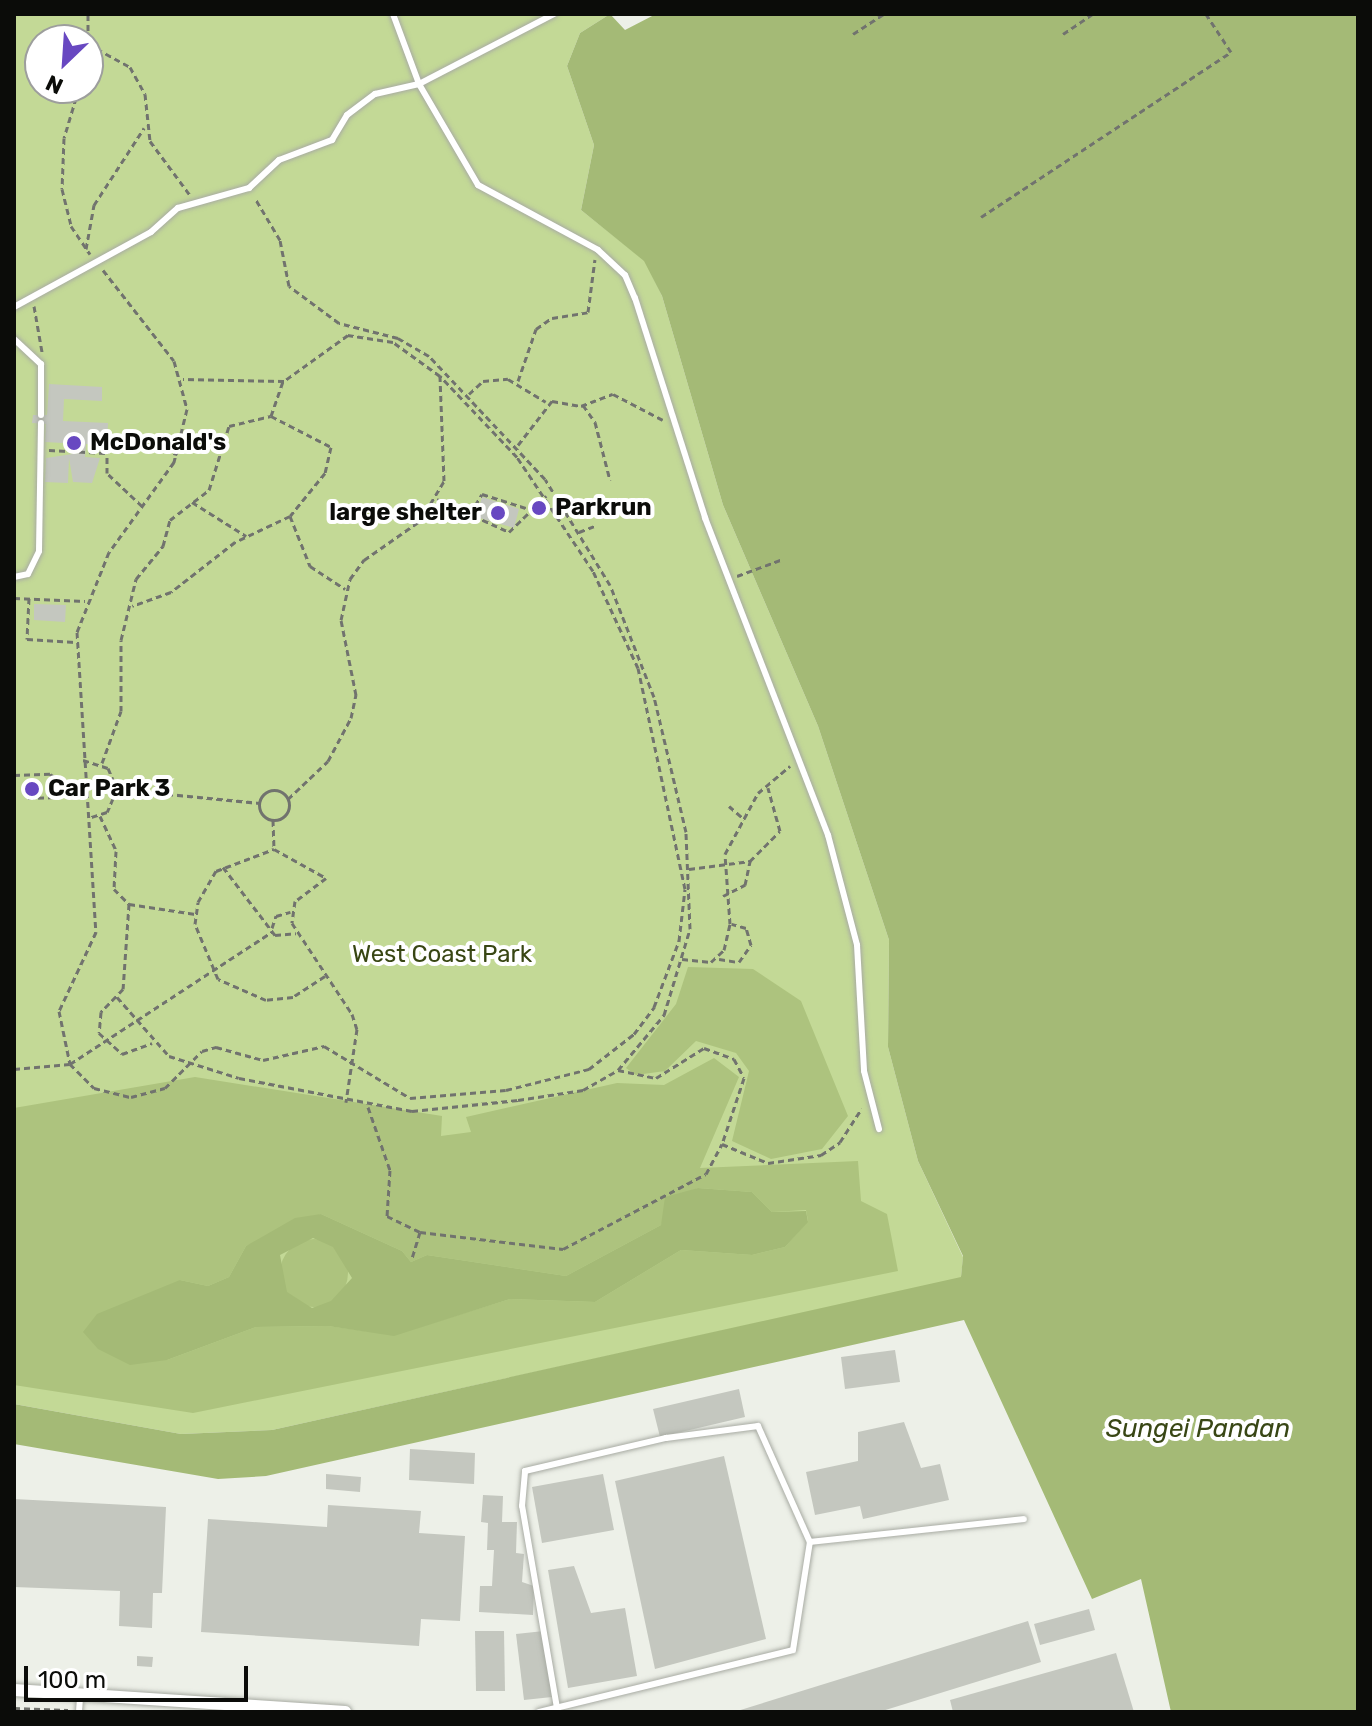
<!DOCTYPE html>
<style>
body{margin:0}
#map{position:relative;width:1372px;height:1726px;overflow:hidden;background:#edf0e8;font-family:Rubik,sans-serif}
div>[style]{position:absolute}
.green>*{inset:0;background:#c3d996}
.forest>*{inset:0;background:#adc37e}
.round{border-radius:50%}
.water>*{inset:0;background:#a4ba76}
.building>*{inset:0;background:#c4c7bf}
.path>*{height:3px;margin-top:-1.5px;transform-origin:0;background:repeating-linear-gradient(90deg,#71736e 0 6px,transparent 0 10px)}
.path>.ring{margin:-1.5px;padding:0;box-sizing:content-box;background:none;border:3px solid #71736e;border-radius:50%}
.roads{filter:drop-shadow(0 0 2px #a8aba3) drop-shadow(0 0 2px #a8aba3)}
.lane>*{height:6px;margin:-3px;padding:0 3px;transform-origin:3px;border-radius:3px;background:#fff}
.street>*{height:12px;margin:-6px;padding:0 6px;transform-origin:6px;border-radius:6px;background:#fff}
.dots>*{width:22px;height:22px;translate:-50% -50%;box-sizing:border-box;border:4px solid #fff;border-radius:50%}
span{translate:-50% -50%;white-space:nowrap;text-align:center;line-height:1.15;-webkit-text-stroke:8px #fff;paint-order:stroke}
.poi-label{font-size:24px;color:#0b0c09;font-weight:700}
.left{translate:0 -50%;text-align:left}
.right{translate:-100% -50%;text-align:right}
.park-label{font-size:24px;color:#384613}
.water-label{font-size:26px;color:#394715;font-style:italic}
.frame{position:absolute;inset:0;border:16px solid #0b0c09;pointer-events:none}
.north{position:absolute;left:24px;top:24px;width:80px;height:80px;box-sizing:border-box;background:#fff;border:2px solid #9d9e9d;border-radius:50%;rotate:205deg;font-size:22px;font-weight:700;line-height:32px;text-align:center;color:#0b0c09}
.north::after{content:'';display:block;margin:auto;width:28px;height:36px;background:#6848c1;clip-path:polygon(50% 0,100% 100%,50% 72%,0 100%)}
.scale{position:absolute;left:24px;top:1666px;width:224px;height:36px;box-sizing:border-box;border:4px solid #0b0c09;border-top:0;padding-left:10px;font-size:24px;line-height:28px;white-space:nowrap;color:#0b0c09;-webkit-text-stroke:6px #fff;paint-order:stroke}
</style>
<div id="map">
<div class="green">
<div style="clip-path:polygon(evenodd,14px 14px,610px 14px,580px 33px,567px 66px,594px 145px,581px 210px,645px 261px,662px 296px,723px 505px,818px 726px,889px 940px,888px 1047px,918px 1161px,963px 1257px,961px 1278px,272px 1430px,181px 1434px,14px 1404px,14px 14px,40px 40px,88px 40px,88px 88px,40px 88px,40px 40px)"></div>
</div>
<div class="forest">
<div style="clip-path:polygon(688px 967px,753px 969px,801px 1001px,848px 1116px,822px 1149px,771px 1159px,732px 1141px,749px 1071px,736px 1053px,696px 1041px,665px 1071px,636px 1075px,626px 1068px,676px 1004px)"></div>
<div style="clip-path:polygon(evenodd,714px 1058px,739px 1077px,700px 1168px,858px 1161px,861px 1201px,887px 1214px,898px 1271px,193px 1413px,14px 1385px,14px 1108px,195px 1077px,442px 1116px,441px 1136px,471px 1132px,466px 1117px,617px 1083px,664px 1085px,714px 1058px,698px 1188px,752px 1192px,772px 1212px,806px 1210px,808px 1221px,785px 1247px,752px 1255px,681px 1250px,595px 1302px,510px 1299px,394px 1335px,328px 1326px,256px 1327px,167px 1360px,180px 1280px,208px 1286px,229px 1277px,246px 1246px,321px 1214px,402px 1251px,411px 1262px,427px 1255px,566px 1276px,661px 1225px,673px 1199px,698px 1188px)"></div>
<div class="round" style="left:280px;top:1239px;width:68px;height:68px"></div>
</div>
<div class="water">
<div style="clip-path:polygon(610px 14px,625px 30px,656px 14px,1358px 14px,1358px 1712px,1171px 1712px,1141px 1579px,1092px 1599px,964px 1320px,266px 1476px,218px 1479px,14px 1444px,14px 1404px,181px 1434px,272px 1430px,961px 1277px,963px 1256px,918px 1161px,888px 1047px,889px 940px,818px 726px,723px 505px,662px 296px,644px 261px,581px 210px,594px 145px,567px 66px,580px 33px)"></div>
<div style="clip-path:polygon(evenodd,698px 1188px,752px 1192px,772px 1212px,806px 1211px,808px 1222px,785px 1247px,752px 1255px,681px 1250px,595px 1302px,510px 1299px,394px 1336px,328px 1326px,256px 1327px,167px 1360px,130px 1365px,98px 1349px,83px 1332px,97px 1314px,180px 1280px,208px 1286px,229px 1277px,246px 1246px,295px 1218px,321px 1214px,402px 1251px,411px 1262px,427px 1255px,566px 1276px,661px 1225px,665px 1197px,698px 1188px,313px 1238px,333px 1247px,352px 1278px,331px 1301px,312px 1308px,287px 1292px,280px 1255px,313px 1238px)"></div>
</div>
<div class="building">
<div style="clip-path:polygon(49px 384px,102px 387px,102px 401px,64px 399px,63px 421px,108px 423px,107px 446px,86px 444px,85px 457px,100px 458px,92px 483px,73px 482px,69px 458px,68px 483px,45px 482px,46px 458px,79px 453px,80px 444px,45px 442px,46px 424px,32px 423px,33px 415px,47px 415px)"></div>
<div style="clip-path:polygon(482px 497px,519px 509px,514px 528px,476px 517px)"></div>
<div style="clip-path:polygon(34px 604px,66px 605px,65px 622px,34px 620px)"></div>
<div style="clip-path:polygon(895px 1350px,900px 1382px,845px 1389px,841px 1357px)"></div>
<div style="clip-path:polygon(739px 1389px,745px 1417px,660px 1437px,653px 1409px)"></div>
<div style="clip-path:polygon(904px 1422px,921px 1468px,940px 1464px,949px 1500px,863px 1519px,860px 1506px,815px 1515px,806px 1472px,858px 1461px,858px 1432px)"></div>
<div style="clip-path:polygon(410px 1449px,475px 1453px,474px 1484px,409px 1480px)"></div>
<div style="clip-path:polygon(724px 1456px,766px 1639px,655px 1669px,615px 1481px)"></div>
<div style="clip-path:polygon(326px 1474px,361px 1477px,360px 1492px,326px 1489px)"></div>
<div style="clip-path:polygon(603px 1474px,614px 1530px,542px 1543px,532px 1487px)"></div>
<div style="clip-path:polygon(483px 1495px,503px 1496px,502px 1522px,517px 1522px,516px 1553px,524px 1554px,522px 1582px,534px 1586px,533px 1615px,479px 1612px,480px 1586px,492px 1586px,494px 1550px,487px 1550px,488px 1523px,481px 1522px)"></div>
<div style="clip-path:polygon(14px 1499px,166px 1507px,162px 1593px,153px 1593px,152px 1628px,119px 1626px,120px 1591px,14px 1587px)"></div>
<div style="clip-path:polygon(328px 1505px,421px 1511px,419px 1533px,465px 1536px,460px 1621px,421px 1619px,419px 1646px,201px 1632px,208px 1519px,327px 1527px)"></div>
<div style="clip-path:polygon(574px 1566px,591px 1613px,625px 1608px,637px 1676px,568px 1688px,548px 1570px)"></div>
<div style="clip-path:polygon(1089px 1609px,1095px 1630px,1040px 1645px,1034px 1624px)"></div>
<div style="clip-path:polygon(1028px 1621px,1041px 1662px,879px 1712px,734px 1712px)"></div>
<div style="clip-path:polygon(475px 1631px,504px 1631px,505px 1691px,476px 1691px)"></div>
<div style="clip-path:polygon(544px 1631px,552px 1697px,524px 1700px,516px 1634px)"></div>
<div style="clip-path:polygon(1116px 1653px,1134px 1712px,953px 1712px,950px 1700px)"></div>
<div style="clip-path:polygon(137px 1656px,153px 1657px,152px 1667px,137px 1666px)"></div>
</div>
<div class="path">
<div style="left:853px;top:34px;width:37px;rotate:-33deg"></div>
<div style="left:1063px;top:34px;width:36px;rotate:-34deg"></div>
<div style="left:88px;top:40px;width:26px;rotate:-90deg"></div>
<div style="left:88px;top:44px;width:48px;rotate:28.7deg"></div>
<div style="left:130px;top:67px;width:31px;rotate:61deg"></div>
<div style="left:145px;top:94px;width:47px;rotate:83.9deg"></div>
<div style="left:150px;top:141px;width:67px;rotate:53.5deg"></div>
<div style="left:79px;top:88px;width:52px;rotate:106.7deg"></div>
<div style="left:64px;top:138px;width:51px;rotate:92.2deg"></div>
<div style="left:62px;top:189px;width:38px;rotate:76deg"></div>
<div style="left:71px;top:226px;width:34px;rotate:56deg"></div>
<div style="left:981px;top:217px;width:300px;rotate:-33.4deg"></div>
<div style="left:1231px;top:52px;width:45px;rotate:-123.3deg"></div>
<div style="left:86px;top:249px;width:45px;rotate:-79.7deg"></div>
<div style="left:94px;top:205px;width:92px;rotate:-57deg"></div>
<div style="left:103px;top:270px;width:115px;rotate:52deg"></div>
<div style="left:174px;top:361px;width:50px;rotate:74.8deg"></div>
<div style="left:187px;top:409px;width:55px;rotate:103.8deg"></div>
<div style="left:174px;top:462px;width:111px;rotate:125.8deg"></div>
<div style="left:109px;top:552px;width:86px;rotate:111.8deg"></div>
<div style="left:77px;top:632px;width:301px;rotate:86.4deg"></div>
<div style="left:96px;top:932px;width:87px;rotate:115.1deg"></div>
<div style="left:59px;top:1011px;width:54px;rotate:78.3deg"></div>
<div style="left:70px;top:1064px;width:34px;rotate:45deg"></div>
<div style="left:94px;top:1088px;width:38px;rotate:14deg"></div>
<div style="left:131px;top:1097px;width:35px;rotate:-15deg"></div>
<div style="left:165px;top:1088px;width:52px;rotate:-45deg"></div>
<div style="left:202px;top:1051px;width:15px;rotate:-16deg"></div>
<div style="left:216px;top:1047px;width:49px;rotate:15.5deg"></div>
<div style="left:263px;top:1060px;width:63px;rotate:-12.9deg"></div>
<div style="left:324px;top:1046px;width:100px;rotate:31.2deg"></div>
<div style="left:410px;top:1098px;width:96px;rotate:-4.8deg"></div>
<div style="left:506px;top:1090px;width:86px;rotate:-14.2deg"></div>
<div style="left:589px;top:1069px;width:57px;rotate:-37.9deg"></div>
<div style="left:634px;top:1034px;width:34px;rotate:-53deg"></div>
<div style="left:654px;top:1007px;width:71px;rotate:-69.3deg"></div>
<div style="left:679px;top:941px;width:52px;rotate:-83.4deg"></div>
<div style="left:685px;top:889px;width:226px;rotate:-102deg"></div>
<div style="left:638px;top:668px;width:107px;rotate:-114.9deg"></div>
<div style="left:593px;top:571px;width:137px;rotate:-123.7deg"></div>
<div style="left:517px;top:457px;width:112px;rotate:-133.5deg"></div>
<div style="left:440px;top:376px;width:58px;rotate:-144.1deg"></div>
<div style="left:393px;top:342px;width:46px;rotate:-171.2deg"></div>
<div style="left:348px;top:335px;width:79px;rotate:144.3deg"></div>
<div style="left:284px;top:381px;width:101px;rotate:-178.9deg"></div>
<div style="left:34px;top:306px;width:47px;rotate:80.1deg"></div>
<div style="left:518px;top:381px;width:55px;rotate:-70.9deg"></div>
<div style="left:536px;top:329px;width:19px;rotate:-35deg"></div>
<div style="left:552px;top:318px;width:36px;rotate:-9deg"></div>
<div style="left:588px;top:312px;width:53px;rotate:-82.5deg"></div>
<div style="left:469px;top:394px;width:19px;rotate:-43deg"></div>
<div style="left:483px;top:381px;width:25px;rotate:-5deg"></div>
<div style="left:508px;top:379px;width:44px;rotate:31.2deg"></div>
<div style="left:583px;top:405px;width:21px;rotate:55deg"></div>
<div style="left:595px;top:422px;width:60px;rotate:75.5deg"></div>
<div style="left:271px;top:416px;width:36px;rotate:-71deg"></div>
<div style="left:518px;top:445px;width:56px;rotate:-52.3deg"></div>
<div style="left:552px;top:401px;width:29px;rotate:10deg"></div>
<div style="left:581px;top:406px;width:34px;rotate:-21deg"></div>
<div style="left:613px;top:394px;width:56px;rotate:27.5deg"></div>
<div style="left:49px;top:450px;width:56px;rotate:3.1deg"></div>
<div style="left:437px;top:499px;width:79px;rotate:24.6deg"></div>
<div style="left:509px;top:532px;width:52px;rotate:-44.2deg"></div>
<div style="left:192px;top:502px;width:64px;rotate:32.2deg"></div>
<div style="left:142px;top:506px;width:48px;rotate:-136.7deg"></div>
<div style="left:107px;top:473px;width:23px;rotate:-90deg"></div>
<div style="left:107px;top:450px;width:20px;rotate:-27deg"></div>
<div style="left:125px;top:441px;width:54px;rotate:14deg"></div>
<div style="left:470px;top:514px;width:23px;rotate:-59deg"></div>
<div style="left:482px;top:494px;width:46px;rotate:17.7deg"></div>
<div style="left:290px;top:516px;width:54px;rotate:68.2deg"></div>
<div style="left:310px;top:566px;width:42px;rotate:33.3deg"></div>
<div style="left:579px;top:532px;width:17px;rotate:-21deg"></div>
<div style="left:737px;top:576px;width:49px;rotate:-20.3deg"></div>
<div style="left:14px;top:598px;width:71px;rotate:2.4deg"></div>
<div style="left:29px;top:598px;width:41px;rotate:92.8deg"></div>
<div style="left:27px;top:639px;width:48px;rotate:3.6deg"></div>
<div style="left:83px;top:760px;width:26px;rotate:18deg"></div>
<div style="left:108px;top:768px;width:23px;rotate:67deg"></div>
<div style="left:117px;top:789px;width:25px;rotate:113deg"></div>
<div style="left:107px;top:812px;width:20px;rotate:162deg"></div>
<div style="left:102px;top:763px;width:55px;rotate:-69.9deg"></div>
<div style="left:121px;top:711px;width:71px;rotate:-90deg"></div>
<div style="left:121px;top:640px;width:63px;rotate:-76.2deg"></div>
<div style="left:136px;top:579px;width:43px;rotate:-50.7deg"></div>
<div style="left:163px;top:546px;width:27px;rotate:-75deg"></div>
<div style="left:170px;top:520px;width:49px;rotate:-37.6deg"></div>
<div style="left:209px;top:490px;width:67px;rotate:-72.6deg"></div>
<div style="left:229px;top:426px;width:43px;rotate:-13.4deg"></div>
<div style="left:271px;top:416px;width:68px;rotate:27.3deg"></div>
<div style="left:331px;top:447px;width:27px;rotate:103deg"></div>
<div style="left:325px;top:473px;width:55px;rotate:129.1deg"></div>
<div style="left:290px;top:516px;width:61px;rotate:154.7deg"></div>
<div style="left:235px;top:542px;width:81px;rotate:142deg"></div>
<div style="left:171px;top:592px;width:41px;rotate:160.3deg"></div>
<div style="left:14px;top:775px;width:36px;rotate:-2deg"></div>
<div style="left:50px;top:774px;width:20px;rotate:33deg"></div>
<div style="left:67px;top:785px;width:18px;rotate:-3deg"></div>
<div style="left:117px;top:789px;width:144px;rotate:5.6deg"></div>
<div class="ring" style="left:259px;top:790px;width:27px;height:27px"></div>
<div style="left:28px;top:798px;width:32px;rotate:-2deg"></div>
<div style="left:60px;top:797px;width:14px;rotate:-60deg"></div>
<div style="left:288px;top:799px;width:55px;rotate:-43.5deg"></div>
<div style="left:328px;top:761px;width:49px;rotate:-61.9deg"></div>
<div style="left:351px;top:718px;width:24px;rotate:-78deg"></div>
<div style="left:356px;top:695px;width:76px;rotate:-101.3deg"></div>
<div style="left:341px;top:620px;width:42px;rotate:-77.6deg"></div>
<div style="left:350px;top:579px;width:24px;rotate:-54deg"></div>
<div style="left:364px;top:560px;width:68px;rotate:-34.9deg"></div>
<div style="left:420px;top:521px;width:47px;rotate:-59deg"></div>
<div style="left:444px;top:481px;width:105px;rotate:-92.2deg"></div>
<div style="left:729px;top:806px;width:20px;rotate:41deg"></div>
<div style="left:100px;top:816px;width:38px;rotate:65deg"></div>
<div style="left:116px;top:851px;width:38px;rotate:93deg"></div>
<div style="left:114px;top:889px;width:21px;rotate:45deg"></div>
<div style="left:129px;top:904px;width:85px;rotate:94deg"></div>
<div style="left:123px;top:989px;width:32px;rotate:134deg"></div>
<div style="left:101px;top:1012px;width:21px;rotate:95deg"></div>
<div style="left:99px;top:1033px;width:31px;rotate:42deg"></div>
<div style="left:122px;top:1054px;width:32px;rotate:-20deg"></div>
<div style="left:273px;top:820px;width:29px;rotate:88deg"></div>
<div style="left:750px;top:861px;width:42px;rotate:-45deg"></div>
<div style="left:780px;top:831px;width:45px;rotate:-105.6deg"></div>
<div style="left:223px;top:867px;width:86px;rotate:52.6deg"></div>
<div style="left:275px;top:935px;width:21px;rotate:-5deg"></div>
<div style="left:689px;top:869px;width:62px;rotate:-7.5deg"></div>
<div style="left:723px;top:896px;width:25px;rotate:-27deg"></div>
<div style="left:745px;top:885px;width:25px;rotate:-78deg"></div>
<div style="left:129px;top:904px;width:67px;rotate:8.6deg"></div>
<div style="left:272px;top:928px;width:13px;rotate:-72deg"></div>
<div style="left:276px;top:916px;width:15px;rotate:-16deg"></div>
<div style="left:682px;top:959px;width:29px;rotate:6deg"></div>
<div style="left:711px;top:962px;width:18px;rotate:-43deg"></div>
<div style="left:724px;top:950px;width:27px;rotate:-77deg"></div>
<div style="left:730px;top:924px;width:70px;rotate:-94.1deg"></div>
<div style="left:725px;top:854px;width:69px;rotate:-61.6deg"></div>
<div style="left:758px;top:793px;width:42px;rotate:-40.2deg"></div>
<div style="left:719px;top:959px;width:20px;rotate:9deg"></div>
<div style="left:739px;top:962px;width:21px;rotate:-55deg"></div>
<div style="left:751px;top:945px;width:18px;rotate:-106deg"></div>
<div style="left:746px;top:928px;width:15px;rotate:-164deg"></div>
<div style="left:325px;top:976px;width:38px;rotate:147deg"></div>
<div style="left:293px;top:997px;width:27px;rotate:174deg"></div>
<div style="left:266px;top:1000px;width:52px;rotate:-156.4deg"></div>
<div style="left:218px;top:979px;width:60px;rotate:-112.7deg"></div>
<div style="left:195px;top:924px;width:22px;rotate:-82deg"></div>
<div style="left:198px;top:902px;width:36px;rotate:-60deg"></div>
<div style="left:216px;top:871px;width:62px;rotate:-20.8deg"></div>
<div style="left:274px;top:849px;width:60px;rotate:29.1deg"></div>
<div style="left:326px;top:878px;width:39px;rotate:143deg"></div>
<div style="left:295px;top:901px;width:22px;rotate:98deg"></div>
<div style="left:292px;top:923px;width:109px;rotate:56.6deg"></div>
<div style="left:352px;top:1014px;width:16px;rotate:72deg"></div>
<div style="left:357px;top:1029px;width:74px;rotate:98.6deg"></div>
<div style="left:117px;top:997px;width:79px;rotate:48.6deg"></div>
<div style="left:169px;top:1056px;width:73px;rotate:17.4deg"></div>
<div style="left:239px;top:1078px;width:176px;rotate:10.8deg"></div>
<div style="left:412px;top:1111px;width:107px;rotate:-5.9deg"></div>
<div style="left:518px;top:1100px;width:66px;rotate:-8.7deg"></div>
<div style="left:583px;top:1090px;width:40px;rotate:-29.7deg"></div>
<div style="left:618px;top:1070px;width:72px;rotate:-50.1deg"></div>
<div style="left:664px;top:1015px;width:90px;rotate:-73.2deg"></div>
<div style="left:690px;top:929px;width:97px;rotate:-92.4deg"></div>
<div style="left:686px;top:832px;width:139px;rotate:-103.3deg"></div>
<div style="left:654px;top:697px;width:120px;rotate:-111.4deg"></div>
<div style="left:610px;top:585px;width:124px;rotate:-121.5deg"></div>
<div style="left:545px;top:479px;width:169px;rotate:-133.3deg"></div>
<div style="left:429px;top:356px;width:36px;rotate:-150deg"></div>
<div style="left:398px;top:338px;width:61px;rotate:-165.7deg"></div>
<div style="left:339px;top:323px;width:62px;rotate:-143.5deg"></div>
<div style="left:289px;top:286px;width:47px;rotate:-101.1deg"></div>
<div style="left:280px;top:240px;width:49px;rotate:-120.8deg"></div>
<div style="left:14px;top:1069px;width:56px;rotate:-5.1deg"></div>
<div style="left:70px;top:1064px;width:241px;rotate:-33.2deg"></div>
<div style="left:618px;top:1070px;width:39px;rotate:12deg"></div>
<div style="left:656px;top:1078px;width:57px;rotate:-32deg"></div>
<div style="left:704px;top:1048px;width:32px;rotate:20deg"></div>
<div style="left:734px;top:1059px;width:21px;rotate:62deg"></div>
<div style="left:744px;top:1078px;width:70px;rotate:108.4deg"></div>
<div style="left:722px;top:1144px;width:50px;rotate:22.4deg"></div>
<div style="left:768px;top:1163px;width:54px;rotate:-8.6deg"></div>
<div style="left:821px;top:1155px;width:23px;rotate:-34deg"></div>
<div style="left:840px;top:1142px;width:40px;rotate:-57.1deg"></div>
<div style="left:368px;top:1107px;width:67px;rotate:70.8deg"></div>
<div style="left:390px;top:1170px;width:46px;rotate:93.7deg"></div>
<div style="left:387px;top:1216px;width:37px;rotate:26deg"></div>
<div style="left:420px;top:1232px;width:27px;rotate:107deg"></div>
<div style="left:420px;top:1232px;width:144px;rotate:6.8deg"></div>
<div style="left:563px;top:1249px;width:161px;rotate:-27.7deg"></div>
<div style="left:706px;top:1174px;width:34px;rotate:-62deg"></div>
<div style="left:14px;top:1708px;width:54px;rotate:2.1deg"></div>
</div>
<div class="roads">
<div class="lane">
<div style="left:393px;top:14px;width:75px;rotate:69.6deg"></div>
<div style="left:419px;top:84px;width:117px;rotate:59.7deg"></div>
<div style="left:478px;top:185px;width:136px;rotate:28.4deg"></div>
<div style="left:598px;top:250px;width:37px;rotate:43deg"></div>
<div style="left:625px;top:275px;width:25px;rotate:67deg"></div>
<div style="left:635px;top:298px;width:231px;rotate:72.3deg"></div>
<div style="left:705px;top:518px;width:340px;rotate:68.8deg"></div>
<div style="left:828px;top:835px;width:114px;rotate:75.2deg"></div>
<div style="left:857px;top:945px;width:126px;rotate:86.8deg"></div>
<div style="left:864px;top:1071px;width:60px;rotate:75.5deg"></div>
<div style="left:14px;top:307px;width:156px;rotate:-28.7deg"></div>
<div style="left:151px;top:232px;width:36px;rotate:-42deg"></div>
<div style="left:178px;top:208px;width:74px;rotate:-15.7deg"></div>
<div style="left:249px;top:188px;width:41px;rotate:-43deg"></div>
<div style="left:279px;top:160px;width:57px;rotate:-20.7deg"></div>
<div style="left:332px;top:140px;width:29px;rotate:-59deg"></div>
<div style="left:347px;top:115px;width:35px;rotate:-37deg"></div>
<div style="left:375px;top:94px;width:45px;rotate:-12.8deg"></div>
<div style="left:419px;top:84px;width:152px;rotate:-27.4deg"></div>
<div style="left:14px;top:339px;width:37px;rotate:43deg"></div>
<div style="left:41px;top:364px;width:51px;rotate:90deg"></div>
<div style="left:14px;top:577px;width:14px;rotate:-12deg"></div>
<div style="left:28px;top:574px;width:25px;rotate:-64deg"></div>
<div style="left:39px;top:551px;width:128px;rotate:-89.1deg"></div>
<div style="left:557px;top:1708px;width:205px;rotate:-99.8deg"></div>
<div style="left:522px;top:1506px;width:35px;rotate:-85deg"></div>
<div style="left:525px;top:1471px;width:145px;rotate:-13.2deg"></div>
<div style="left:666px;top:1438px;width:93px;rotate:-7.4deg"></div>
<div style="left:758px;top:1426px;width:127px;rotate:65.9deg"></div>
<div style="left:79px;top:1712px;width:16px;rotate:-86deg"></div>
<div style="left:539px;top:1712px;width:261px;rotate:-13.7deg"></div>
<div style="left:793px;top:1650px;width:109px;rotate:-81.1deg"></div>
<div style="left:810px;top:1542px;width:215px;rotate:-6.1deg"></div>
</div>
<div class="street">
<div style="left:14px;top:1690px;width:332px;rotate:3.8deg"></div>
</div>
</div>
<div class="dots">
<div style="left:74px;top:443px;background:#6848c1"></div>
<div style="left:539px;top:508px;background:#6848c1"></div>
<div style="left:498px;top:513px;background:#6848c1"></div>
<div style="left:32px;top:789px;background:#6848c1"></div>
</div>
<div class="poi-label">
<span class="left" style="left:90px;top:443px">McDonald's</span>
<span class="left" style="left:555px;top:508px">Parkrun</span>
<span class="right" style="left:482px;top:513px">large shelter</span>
<span class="left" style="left:48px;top:789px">Car Park 3</span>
</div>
<div class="park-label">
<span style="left:442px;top:955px">West Coast Park</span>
</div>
<div class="water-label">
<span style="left:1198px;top:1429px">Sungei Pandan</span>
</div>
<div class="frame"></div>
<div class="north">N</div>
<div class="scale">100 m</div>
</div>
